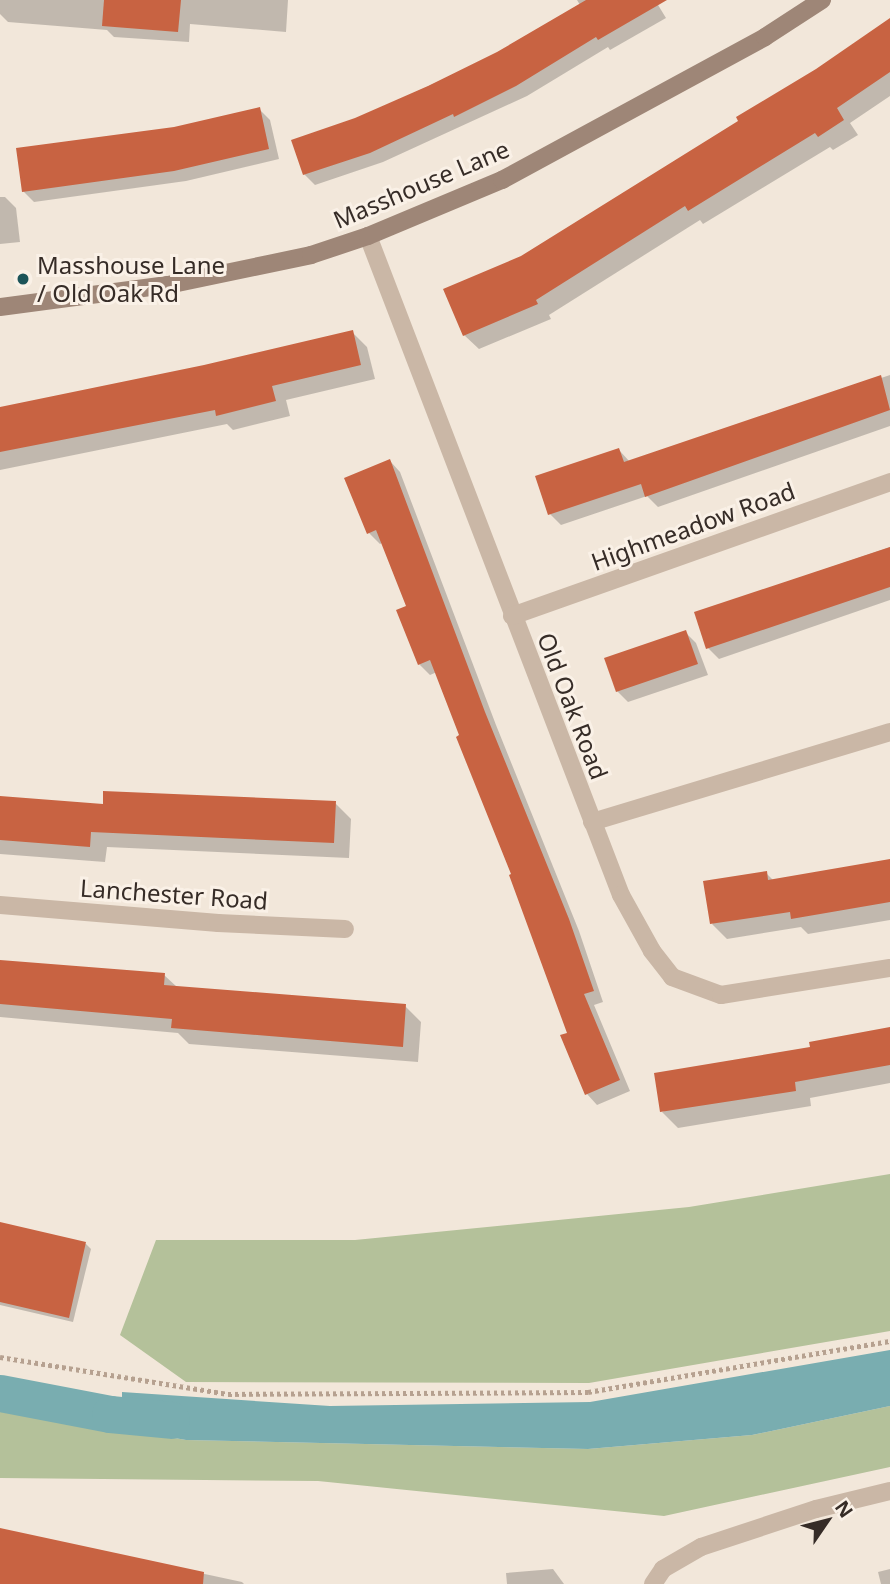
<!DOCTYPE html>
<style>
body{margin:0}
#map{position:relative;width:890px;height:1584px;overflow:hidden;background:#f2e7da;font-family:"Noto Sans",sans-serif}
div>[style]{position:absolute}
.green>*{inset:0;background:#b4c19a}
.water>*{inset:0;background:#79adb0}
.shadow>*{inset:0;background:#0003}
.canal>*{height:37px;margin:-18.5px;padding:0 18.5px;transform-origin:18.5px;border-radius:18.5px;background:#79adb0}
.building>*{inset:0;background:#c86342}
.path>*{height:4.5px;margin-top:-2.25px;transform-origin:0;background:repeating-linear-gradient(90deg,#b6a190 0 3.5px,transparent 0 7px)}
.lane>*{height:18px;margin:-9px;padding:0 9px;transform-origin:9px;border-radius:9px;background:#cab7a6}
.street>*{height:18px;margin:-9px;padding:0 9px;transform-origin:9px;border-radius:9px;background:#cab7a6}
.secondary>*{height:18px;margin:-9px;padding:0 9px;transform-origin:9px;border-radius:9px;background:#9e8677}
.dots>*{width:19px;height:19px;translate:-50% -50%;box-sizing:border-box;border:4px solid #faf1e7;border-radius:50%}
span{translate:-50% -50%;white-space:nowrap;text-align:center;line-height:1.15;-webkit-text-stroke:6px #faf1e7;paint-order:stroke}
.street-label{font-size:24px;color:#362c27}
.poi-label{font-size:24px;color:#362c27}
.left{translate:0 -50%;text-align:left}
.north{position:absolute;left:792px;top:1486px;width:70px;height:70px;-webkit-text-stroke:5px #faf1e7;paint-order:stroke;rotate:55deg;font-size:19px;font-weight:700;line-height:28px;text-align:center;color:#362c27}
.north::after{content:'';display:block;margin:auto;width:24px;height:32px;background:#362c27;clip-path:polygon(50% 0,100% 100%,50% 72%,0 100%)}
</style>
<div id="map">
<div class="green">
<div style="clip-path:polygon(890px 1174px,890px 1331px,589px 1383px,186px 1382px,120px 1335px,156px 1240px,355px 1240px,689px 1207px)"></div>
<div style="clip-path:polygon(890px 1406px,890px 1467px,664px 1516px,318px 1481px,0 1478px,0 1408px,186px 1440px,588px 1449px,752px 1435px)"></div>
</div>
<div class="water">
<div style="clip-path:polygon(890px 1350px,890px 1406px,752px 1435px,588px 1449px,186px 1440px,122px 1429px,122px 1392px,330px 1406px,590px 1402px)"></div>
</div>
<div class="shadow">
<div style="clip-path:polygon(0 0,288px 0,286px 32px,190px 24px,189px 42px,114px 37px,107px 30px,8px 22px,0 14px)"></div>
<div style="clip-path:polygon(577px 0,655px 0,666px 18px,610px 50px,608px 47px,527px 96px,383px 162px,315px 185px,304px 174px,355px 120px,498px 54px,580px 5px)"></div>
<div style="clip-path:polygon(890px 20px,890px 96px,850px 123px,858px 135px,833px 150px,830px 147px,703px 224px,700px 220px,549px 315px,551px 319px,479px 349px,464px 335px,522px 257px,741px 121px)"></div>
<div style="clip-path:polygon(259px 109px,270px 120px,279px 159px,186px 181px,34px 202px,23px 191px,175px 128px)"></div>
<div style="clip-path:polygon(0 197px,5px 197px,16px 208px,20px 242px,0 244px)"></div>
<div style="clip-path:polygon(352px 332px,367px 347px,375px 379px,286px 400px,290px 416px,233px 430px,227px 424px,0 470px,0 408px,204px 367px)"></div>
<div style="clip-path:polygon(890px 375px,890px 426px,658px 507px,647px 496px,561px 525px,550px 514px,619px 450px,630px 462px)"></div>
<div style="clip-path:polygon(390px 461px,400px 472px,496px 725px,579px 931px,603px 1002px,594px 1005px,630px 1091px,597px 1105px,587px 1094px,569px 1034px,514px 875px,437px 672px,430px 675px,419px 664px,409px 606px,382px 543px,380px 544px,369px 533px)"></div>
<div style="clip-path:polygon(890px 547px,890px 600px,719px 659px,708px 648px,696px 613px)"></div>
<div style="clip-path:polygon(685px 632px,696px 643px,708px 675px,628px 702px,617px 691px)"></div>
<div style="clip-path:polygon(0 798px,105px 806px,335px 803px,351px 819px,349px 858px,107px 847px,105px 862px,0 854px)"></div>
<div style="clip-path:polygon(890px 860px,890px 920px,808px 934px,801px 927px,727px 939px,712px 924px,766px 873px,774px 881px)"></div>
<div style="clip-path:polygon(0 962px,164px 975px,177px 987px,405px 1006px,421px 1022px,418px 1062px,189px 1044px,178px 1033px,0 1017px)"></div>
<div style="clip-path:polygon(890px 1030px,890px 1083px,810px 1098px,811px 1106px,678px 1128px,662px 1112px,812px 1049px)"></div>
<div style="clip-path:polygon(0 1224px,86px 1244px,91px 1249px,73px 1322px,0 1305px)"></div>
<div style="clip-path:polygon(0 1530px,242px 1582px,244px 1584px,0 1584px)"></div>
<div style="clip-path:polygon(553px 1569px,564px 1584px,507px 1584px,506px 1573px)"></div>
<div style="clip-path:polygon(890px 1569px,890px 1584px,881px 1584px,878px 1572px)"></div>
</div>
<div class="canal">
<div style="left:0;top:1393px;width:112px;rotate:10.8deg"></div>
<div style="left:110px;top:1414px;width:61px;rotate:5.6deg"></div>
</div>
<div class="building">
<div style="clip-path:polygon(104px 0,181px 0,178px 32px,102px 26px)"></div>
<div style="clip-path:polygon(586px 0,667px 0,598px 40px,596px 37px,516px 86px,454px 117px,453px 114px,370px 153px,303px 175px,291px 140px,355px 118px,428px 86px,497px 52px)"></div>
<div style="clip-path:polygon(890px 18px,890px 72px,837px 108px,844px 120px,818px 137px,815px 133px,688px 211px,685px 206px,536px 300px,538px 304px,463px 336px,443px 289px,521px 256px,738px 121px,736px 117px,816px 69px)"></div>
<div style="clip-path:polygon(260px 107px,269px 149px,174px 171px,22px 192px,16px 148px,174px 127px)"></div>
<div style="clip-path:polygon(353px 330px,361px 365px,272px 386px,276px 401px,216px 416px,215px 410px,0 452px,0 407px,204px 365px)"></div>
<div style="clip-path:polygon(881px 375px,890px 410px,645px 497px,641px 484px,548px 515px,535px 476px,619px 448px,624px 462px)"></div>
<div style="clip-path:polygon(390px 459px,485px 712px,569px 919px,594px 991px,584px 994px,620px 1080px,585px 1095px,560px 1035px,567px 1033px,509px 875px,511px 874px,456px 737px,459px 735px,430px 660px,418px 665px,396px 610px,406px 606px,376px 530px,367px 534px,344px 478px)"></div>
<div style="clip-path:polygon(890px 547px,890px 587px,706px 649px,694px 612px)"></div>
<div style="clip-path:polygon(686px 630px,698px 664px,616px 692px,604px 658px)"></div>
<div style="clip-path:polygon(103px 791px,336px 801px,334px 843px,91px 832px,90px 847px,0 840px,0 796px,103px 804px)"></div>
<div style="clip-path:polygon(890px 859px,890px 902px,791px 919px,790px 912px,710px 924px,703px 881px,767px 871px,768px 880px)"></div>
<div style="clip-path:polygon(0 960px,165px 973px,164px 985px,406px 1004px,403px 1047px,171px 1028px,172px 1019px,0 1004px)"></div>
<div style="clip-path:polygon(890px 1027px,890px 1065px,795px 1082px,796px 1091px,660px 1112px,654px 1073px,810px 1047px,809px 1042px)"></div>
<div style="clip-path:polygon(0 1222px,86px 1242px,69px 1318px,0 1302px)"></div>
<div style="clip-path:polygon(0 1528px,204px 1572px,203px 1584px,0 1584px)"></div>
</div>
<div class="path">
<div style="left:0;top:1357px;width:231px;rotate:9.2deg"></div>
<div style="left:228px;top:1394px;width:360px;rotate:-0.3deg"></div>
<div style="left:588px;top:1392px;width:306px;rotate:-9.6deg"></div>
</div>
<div class="lane">
<div style="left:592px;top:822px;width:311px;rotate:-16.8deg"></div>
</div>
<div class="street">
<div style="left:368px;top:236px;width:706px;rotate:69deg"></div>
<div style="left:621px;top:895px;width:64px;rotate:61deg"></div>
<div style="left:652px;top:951px;width:33px;rotate:52deg"></div>
<div style="left:672px;top:977px;width:52px;rotate:20.2deg"></div>
<div style="left:721px;top:995px;width:171px;rotate:-9.1deg"></div>
<div style="left:512px;top:616px;width:401px;rotate:-19.5deg"></div>
<div style="left:0;top:905px;width:219px;rotate:4.7deg"></div>
<div style="left:218px;top:923px;width:127px;rotate:2.7deg"></div>
<div style="left:653px;top:1584px;width:18px;rotate:-56deg"></div>
<div style="left:663px;top:1569px;width:44px;rotate:-30.1deg"></div>
<div style="left:701px;top:1547px;width:121px;rotate:-18.3deg"></div>
<div style="left:816px;top:1509px;width:76px;rotate:-13.7deg"></div>
</div>
<div class="secondary">
<div style="left:0;top:307px;width:169px;rotate:-7.5deg"></div>
<div style="left:168px;top:285px;width:146px;rotate:-11.8deg"></div>
<div style="left:311px;top:255px;width:60px;rotate:-18.4deg"></div>
<div style="left:368px;top:236px;width:145px;rotate:-22.7deg"></div>
<div style="left:502px;top:180px;width:299px;rotate:-28.5deg"></div>
<div style="left:765px;top:37px;width:68px;rotate:-33deg"></div>
</div>
<div class="dots">
<div style="left:23px;top:279px;background:#1c5459"></div>
</div>
<div class="street-label">
<span style="left:421px;top:184px;rotate:-23deg">Masshouse Lane</span>
<span style="left:693px;top:526px;rotate:-20deg">Highmeadow Road</span>
<span style="left:573px;top:706px;rotate:69deg">Old Oak Road</span>
<span style="left:174px;top:894px;rotate:4deg">Lanchester Road</span>
</div>
<div class="poi-label">
<span class="left" style="left:37px;top:279px">Masshouse Lane<br>/ Old Oak Rd</span>
</div>
<div class="north">N</div>
</div>
